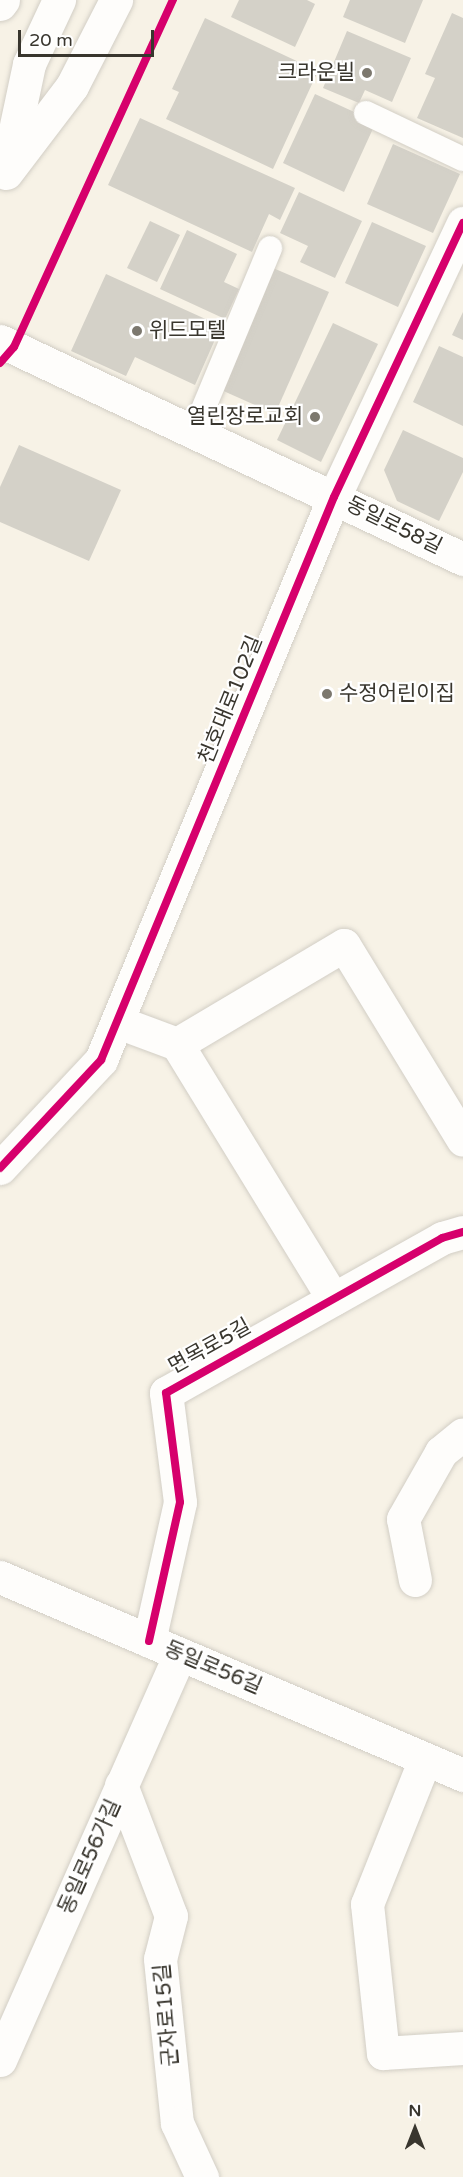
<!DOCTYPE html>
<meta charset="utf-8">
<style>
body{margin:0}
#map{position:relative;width:463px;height:2177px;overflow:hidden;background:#f7f2e6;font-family:"Varela Round","Noto Sans KR",sans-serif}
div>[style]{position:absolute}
.building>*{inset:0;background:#d4d1c8}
.path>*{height:4px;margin-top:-2px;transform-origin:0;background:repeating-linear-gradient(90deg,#dcdbd8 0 3px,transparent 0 6px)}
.roads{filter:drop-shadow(0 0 2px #d2cec5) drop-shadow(0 0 2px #d2cec5)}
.lane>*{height:24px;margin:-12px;padding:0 12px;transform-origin:12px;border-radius:12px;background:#fefdfb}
.street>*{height:33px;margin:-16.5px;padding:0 16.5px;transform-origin:16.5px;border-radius:16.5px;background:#fefdfb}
.primary>*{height:33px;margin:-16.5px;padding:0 16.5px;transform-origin:16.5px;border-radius:16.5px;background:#fefdfb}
.cycleway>*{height:8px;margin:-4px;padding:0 4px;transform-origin:4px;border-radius:4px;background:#d6006c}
.dots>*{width:16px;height:16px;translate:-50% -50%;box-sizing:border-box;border:3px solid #fff;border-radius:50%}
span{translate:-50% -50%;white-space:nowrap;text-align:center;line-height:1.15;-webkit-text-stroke:4.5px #fff;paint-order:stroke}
.poi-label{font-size:21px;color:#39362e}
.right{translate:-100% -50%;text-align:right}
.left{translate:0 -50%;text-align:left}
.street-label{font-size:21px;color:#39362e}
.north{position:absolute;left:385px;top:2099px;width:60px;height:60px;-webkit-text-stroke:4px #fff;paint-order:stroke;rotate:0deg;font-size:16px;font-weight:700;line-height:24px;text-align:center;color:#39362e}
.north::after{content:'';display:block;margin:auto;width:21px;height:27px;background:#39362e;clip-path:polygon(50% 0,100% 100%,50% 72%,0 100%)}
.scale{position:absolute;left:18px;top:30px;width:136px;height:27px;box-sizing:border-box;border:3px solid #39362e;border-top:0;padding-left:8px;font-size:18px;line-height:21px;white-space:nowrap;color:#39362e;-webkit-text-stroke:4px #fff;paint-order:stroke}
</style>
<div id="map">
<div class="building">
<div style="clip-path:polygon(239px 0,307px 0,315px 4px,295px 47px,231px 17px)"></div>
<div style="clip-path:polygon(350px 0,423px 0,405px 43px,343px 17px)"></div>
<div style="clip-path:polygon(452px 13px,463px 18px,463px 138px,417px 118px,435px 78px,425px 74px)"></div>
<div style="clip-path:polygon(205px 18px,318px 71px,273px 169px,166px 119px,179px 92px,172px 89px)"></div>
<div style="clip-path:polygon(347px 31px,411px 58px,392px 102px,365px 90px,359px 103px,323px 88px)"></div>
<div style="clip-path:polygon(315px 94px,376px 122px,344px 192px,283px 163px)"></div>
<div style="clip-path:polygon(140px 118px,295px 188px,280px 220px,269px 214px,252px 252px,108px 185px)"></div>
<div style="clip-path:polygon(393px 144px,460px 174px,433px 233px,367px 204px)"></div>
<div style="clip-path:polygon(299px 192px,362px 221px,335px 278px,300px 262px,308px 246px,280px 233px)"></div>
<div style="clip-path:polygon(150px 221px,180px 235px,157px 282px,127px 268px)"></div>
<div style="clip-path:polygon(372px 222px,426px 246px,398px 307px,345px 283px)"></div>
<div style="clip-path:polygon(187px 230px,237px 254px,224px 282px,239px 289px,225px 319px,160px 289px)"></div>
<div style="clip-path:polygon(273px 268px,329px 292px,275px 414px,219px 389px)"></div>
<div style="clip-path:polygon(106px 274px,221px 326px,195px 385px,135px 357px,126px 376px,71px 351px)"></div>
<div style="clip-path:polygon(463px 312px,463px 340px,452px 335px)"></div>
<div style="clip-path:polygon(333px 323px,378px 344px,321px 462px,277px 440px)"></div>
<div style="clip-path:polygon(439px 346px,463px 357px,463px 426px,413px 402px)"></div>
<div style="clip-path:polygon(403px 430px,463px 458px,463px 472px,439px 521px,397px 501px,384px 470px)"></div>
<div style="clip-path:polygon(19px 445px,121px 490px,89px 561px,0 522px,0 487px)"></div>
</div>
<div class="path">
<div style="left:31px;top:310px;width:341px;rotate:-65.4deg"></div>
</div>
<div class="roads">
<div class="lane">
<div style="left:366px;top:113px;width:107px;rotate:25.4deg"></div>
<div style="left:194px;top:431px;width:198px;rotate:-67.4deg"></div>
</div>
<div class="street">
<div style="left:0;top:341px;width:512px;rotate:25.21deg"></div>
<div style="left:118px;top:1022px;width:63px;rotate:20.4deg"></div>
<div style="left:177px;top:1044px;width:299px;rotate:58.5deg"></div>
<div style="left:177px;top:1044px;width:194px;rotate:-30.7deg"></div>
<div style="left:344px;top:945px;width:228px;rotate:58.6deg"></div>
<div style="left:0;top:1168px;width:148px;rotate:-46.9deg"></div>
<div style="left:101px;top:1060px;width:609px;rotate:-67.52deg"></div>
<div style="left:334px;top:497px;width:303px;rotate:-64.8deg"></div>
<div style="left:0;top:1577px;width:504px;rotate:23.15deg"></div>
<div style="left:415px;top:1580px;width:62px;rotate:-101.1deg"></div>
<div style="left:403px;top:1519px;width:77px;rotate:-60.4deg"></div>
<div style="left:441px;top:1452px;width:28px;rotate:-39deg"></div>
<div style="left:149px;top:1641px;width:142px;rotate:-77.4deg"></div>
<div style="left:180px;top:1502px;width:110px;rotate:-97.3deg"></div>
<div style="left:166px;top:1393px;width:317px;rotate:-29.3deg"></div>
<div style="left:442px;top:1238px;width:22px;rotate:-16deg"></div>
<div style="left:425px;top:1759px;width:156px;rotate:111.8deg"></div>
<div style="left:367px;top:1904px;width:150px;rotate:83.9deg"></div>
<div style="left:383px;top:2053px;width:80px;rotate:-3.6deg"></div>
<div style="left:121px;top:1785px;width:140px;rotate:69.1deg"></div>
<div style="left:171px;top:1916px;width:44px;rotate:104.3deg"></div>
<div style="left:160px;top:1959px;width:165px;rotate:84.1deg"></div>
<div style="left:177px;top:2123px;width:60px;rotate:65.2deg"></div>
<div style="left:0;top:2060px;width:444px;rotate:-66.1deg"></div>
</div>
<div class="primary">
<div style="left:0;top:4px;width:5px;rotate:-53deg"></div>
<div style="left:8px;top:163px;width:101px;rotate:-78deg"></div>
<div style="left:29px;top:64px;width:71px;rotate:-64.9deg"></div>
<div style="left:6px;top:173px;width:109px;rotate:-52.8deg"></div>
<div style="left:72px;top:86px;width:97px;rotate:-62.9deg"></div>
</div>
</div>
<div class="cycleway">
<div style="left:0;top:363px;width:21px;rotate:-49deg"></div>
<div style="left:14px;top:347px;width:382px;rotate:-65.4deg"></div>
<div style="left:0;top:1168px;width:148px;rotate:-46.9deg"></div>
<div style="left:101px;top:1060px;width:609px;rotate:-67.52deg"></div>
<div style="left:334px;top:497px;width:303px;rotate:-64.8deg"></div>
<div style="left:149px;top:1641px;width:142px;rotate:-77.4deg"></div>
<div style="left:180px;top:1502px;width:110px;rotate:-97.3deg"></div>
<div style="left:166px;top:1393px;width:317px;rotate:-29.3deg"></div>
<div style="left:442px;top:1238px;width:22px;rotate:-16deg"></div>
</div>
<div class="dots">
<div style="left:367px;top:73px;background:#7c786e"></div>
<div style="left:137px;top:331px;background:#7c786e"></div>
<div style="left:315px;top:417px;background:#7c786e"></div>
<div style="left:327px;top:694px;background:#7c786e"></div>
</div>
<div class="poi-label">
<span class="right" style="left:355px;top:73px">크라운빌</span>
<span class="left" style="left:149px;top:331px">위드모텔</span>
<span class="right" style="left:303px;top:417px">열린장로교회</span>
<span class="left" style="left:339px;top:694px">수정어린이집</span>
</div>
<div class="street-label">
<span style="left:394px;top:526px;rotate:26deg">동일로58길</span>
<span style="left:231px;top:700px;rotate:-68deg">천호대로102길</span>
<span style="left:210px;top:1347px;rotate:-29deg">면목로5길</span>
<span style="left:213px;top:1668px;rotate:23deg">동일로56길</span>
<span style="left:90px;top:1857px;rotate:-66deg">동일로56가길</span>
<span style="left:167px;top:2015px;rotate:-95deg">군자로15길</span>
</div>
<div class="north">N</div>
<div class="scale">20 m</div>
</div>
